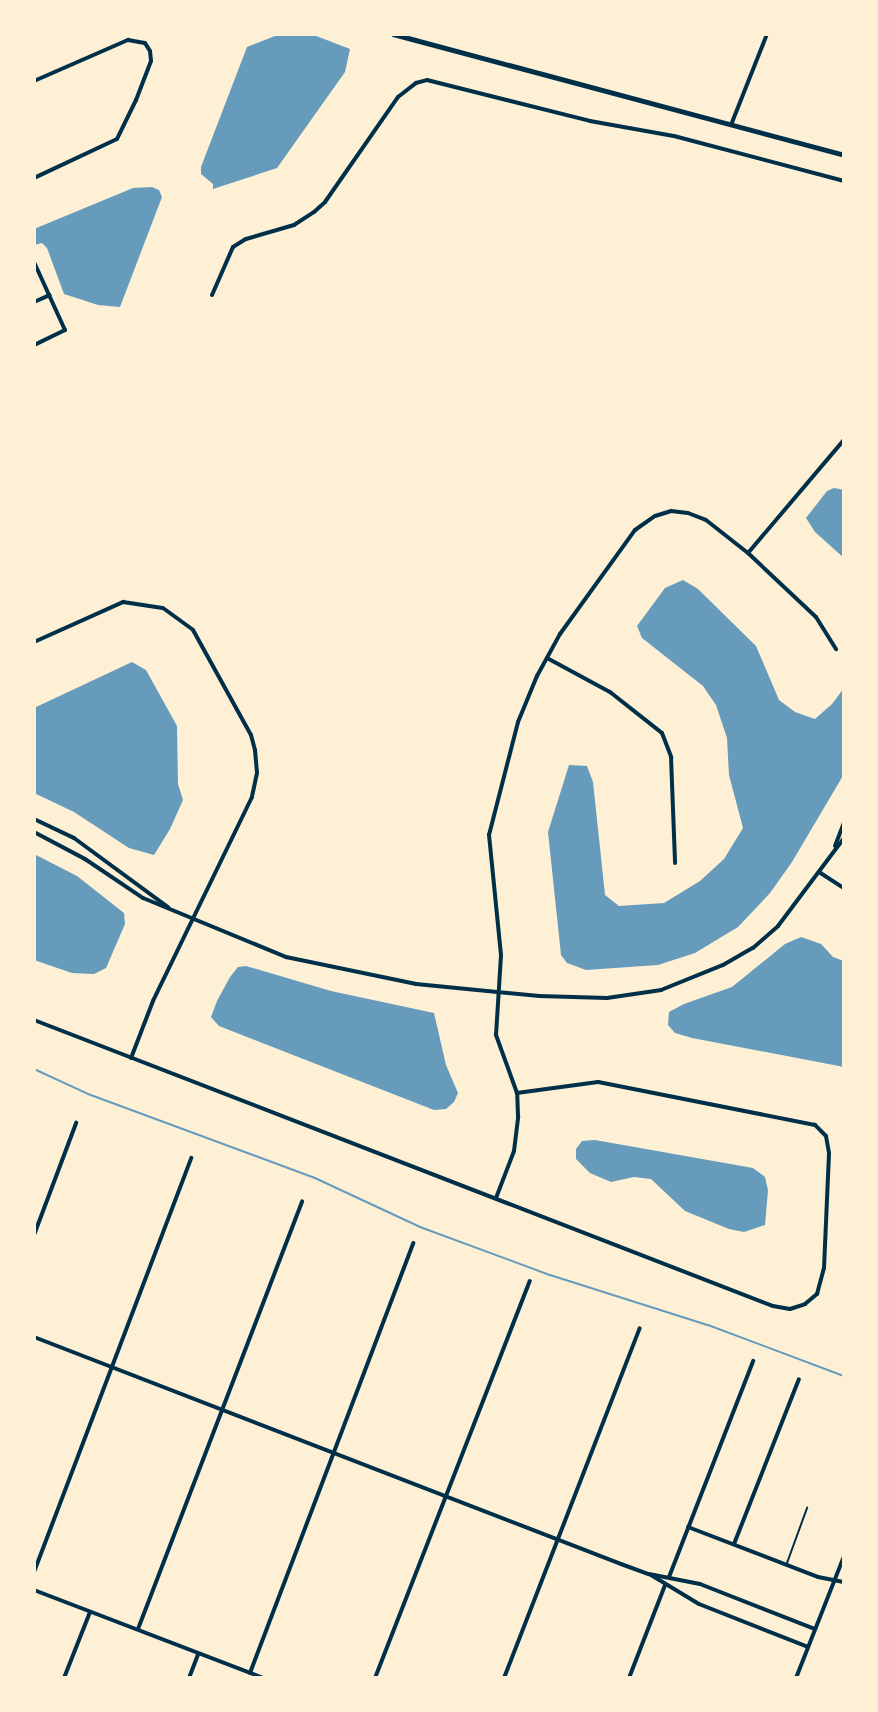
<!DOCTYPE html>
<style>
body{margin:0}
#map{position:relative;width:878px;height:1712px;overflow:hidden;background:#fdf0d5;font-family:"Fira Sans Condensed",sans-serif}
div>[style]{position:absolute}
.water>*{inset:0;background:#669bbc}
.stream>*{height:2px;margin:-1px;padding:0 1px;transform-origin:1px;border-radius:1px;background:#669bbc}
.service>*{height:2px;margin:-1px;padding:0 1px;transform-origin:1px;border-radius:1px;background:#003049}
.minor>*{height:4px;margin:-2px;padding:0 2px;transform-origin:2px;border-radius:2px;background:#003049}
.tertiary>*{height:5px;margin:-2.5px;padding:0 2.5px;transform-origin:2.5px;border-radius:2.5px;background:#003049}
span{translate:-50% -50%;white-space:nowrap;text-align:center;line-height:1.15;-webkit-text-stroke:8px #fdf0d5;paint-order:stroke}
.frame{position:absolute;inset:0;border:36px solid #fdf0d5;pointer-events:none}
</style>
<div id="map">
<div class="water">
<i style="clip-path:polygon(280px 34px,311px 34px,350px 49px,345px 72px,277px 168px,213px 189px,213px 184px,201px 174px,201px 167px,247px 47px)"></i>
<i style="clip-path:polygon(152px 187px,159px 190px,162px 197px,120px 307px,98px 305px,64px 294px,47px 248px,42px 243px,34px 245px,34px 229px,133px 188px)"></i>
<i style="clip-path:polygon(834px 488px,844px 490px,844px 558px,815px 532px,806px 518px,827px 491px)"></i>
<i style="clip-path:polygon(683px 580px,698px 589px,756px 646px,779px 700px,795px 712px,815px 719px,832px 704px,844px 688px,844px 774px,792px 862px,770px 893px,738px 927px,695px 953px,658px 965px,586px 970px,567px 963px,561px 955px,548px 832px,569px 765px,587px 766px,593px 782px,605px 895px,619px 906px,664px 903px,700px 881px,724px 859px,743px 828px,729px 775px,727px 738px,716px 705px,703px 686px,642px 638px,637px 626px,665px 588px)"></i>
<i style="clip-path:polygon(132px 662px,146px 670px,177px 726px,178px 784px,183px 800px,170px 829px,154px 855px,129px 848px,74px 812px,34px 793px,34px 708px)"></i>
<i style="clip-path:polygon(34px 854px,77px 876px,124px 913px,125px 924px,106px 968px,94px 974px,72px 973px,34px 960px)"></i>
<i style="clip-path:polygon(801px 937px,821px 944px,833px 957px,844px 961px,844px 1067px,692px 1038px,675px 1033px,668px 1025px,669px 1012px,684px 1004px,732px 987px,785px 944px)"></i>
<i style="clip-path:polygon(246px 966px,331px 991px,434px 1013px,446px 1065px,458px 1093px,454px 1102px,446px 1109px,434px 1110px,219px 1026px,211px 1017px,217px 1001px,230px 977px,238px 967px)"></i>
<i style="clip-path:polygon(595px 1140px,753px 1168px,765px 1177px,768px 1190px,765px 1225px,744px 1232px,729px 1229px,685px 1211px,651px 1179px,634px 1177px,611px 1182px,590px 1173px,576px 1159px,576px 1149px,582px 1141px)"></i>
</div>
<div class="stream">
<i style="left:34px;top:1069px;width:60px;rotate:24.8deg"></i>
<i style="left:88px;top:1094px;width:242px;rotate:20.3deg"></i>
<i style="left:315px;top:1178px;width:116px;rotate:25deg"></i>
<i style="left:420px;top:1227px;width:139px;rotate:20.3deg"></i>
<i style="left:550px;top:1275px;width:166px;rotate:17.6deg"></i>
<i style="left:708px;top:1325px;width:145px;rotate:20.6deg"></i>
</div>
<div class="service">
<i style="left:787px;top:1563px;width:59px;rotate:-70deg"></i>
</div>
<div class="minor">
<i style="left:34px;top:81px;width:103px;rotate:-23.6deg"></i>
<i style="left:128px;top:40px;width:17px;rotate:10deg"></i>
<i style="left:145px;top:43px;width:9px;rotate:58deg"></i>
<i style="left:150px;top:51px;width:10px;rotate:84deg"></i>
<i style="left:151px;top:61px;width:42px;rotate:111deg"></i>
<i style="left:136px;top:100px;width:43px;rotate:116deg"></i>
<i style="left:117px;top:139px;width:92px;rotate:154.8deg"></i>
<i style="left:731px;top:125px;width:98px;rotate:-68.4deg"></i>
<i style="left:34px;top:262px;width:75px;rotate:65.5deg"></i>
<i style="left:65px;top:330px;width:34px;rotate:154deg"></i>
<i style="left:212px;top:295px;width:52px;rotate:-66.4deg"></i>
<i style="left:233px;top:247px;width:15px;rotate:-32deg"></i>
<i style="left:246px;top:239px;width:50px;rotate:-16.3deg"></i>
<i style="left:294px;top:225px;width:24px;rotate:-33deg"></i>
<i style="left:314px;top:212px;width:15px;rotate:-42deg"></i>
<i style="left:325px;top:202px;width:128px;rotate:-55.2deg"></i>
<i style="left:398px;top:97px;width:23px;rotate:-38deg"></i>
<i style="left:416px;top:83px;width:11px;rotate:-15deg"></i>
<i style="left:427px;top:80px;width:168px;rotate:14.1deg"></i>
<i style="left:590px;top:121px;width:85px;rotate:10.1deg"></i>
<i style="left:674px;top:136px;width:176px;rotate:14.8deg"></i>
<i style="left:34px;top:302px;width:17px;rotate:-24deg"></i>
<i style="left:748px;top:553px;width:148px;rotate:-49.7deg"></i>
<i style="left:34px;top:642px;width:98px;rotate:-24.2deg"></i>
<i style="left:123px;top:602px;width:40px;rotate:8.5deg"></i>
<i style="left:163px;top:608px;width:37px;rotate:36deg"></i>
<i style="left:193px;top:630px;width:120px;rotate:61.1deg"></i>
<i style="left:251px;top:735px;width:16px;rotate:75deg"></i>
<i style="left:255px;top:750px;width:23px;rotate:85deg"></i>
<i style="left:257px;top:773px;width:25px;rotate:102deg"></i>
<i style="left:252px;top:797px;width:227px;rotate:115.9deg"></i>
<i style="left:153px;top:1001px;width:61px;rotate:111.1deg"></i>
<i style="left:547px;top:658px;width:72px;rotate:28.4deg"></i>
<i style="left:610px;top:692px;width:66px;rotate:38.3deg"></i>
<i style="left:662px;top:733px;width:26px;rotate:69deg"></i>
<i style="left:671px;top:757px;width:106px;rotate:87.8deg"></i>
<i style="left:34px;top:819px;width:44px;rotate:25.4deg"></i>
<i style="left:74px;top:838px;width:117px;rotate:36.3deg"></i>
<i style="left:34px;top:832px;width:58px;rotate:27.9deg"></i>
<i style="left:85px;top:859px;width:70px;rotate:33.9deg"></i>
<i style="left:143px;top:898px;width:155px;rotate:22.4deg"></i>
<i style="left:286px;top:957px;width:133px;rotate:11.7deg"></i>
<i style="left:416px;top:984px;width:124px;rotate:5.6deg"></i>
<i style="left:539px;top:996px;width:68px;rotate:1.7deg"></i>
<i style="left:607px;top:998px;width:55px;rotate:-8.4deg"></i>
<i style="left:661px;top:990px;width:67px;rotate:-22deg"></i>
<i style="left:723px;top:965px;width:34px;rotate:-30deg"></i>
<i style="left:753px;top:948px;width:33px;rotate:-41deg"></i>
<i style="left:778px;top:926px;width:110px;rotate:-53.1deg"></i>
<i style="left:835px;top:846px;width:26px;rotate:-69deg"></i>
<i style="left:819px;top:872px;width:30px;rotate:33deg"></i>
<i style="left:34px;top:1020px;width:792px;rotate:21.16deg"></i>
<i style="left:773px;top:1306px;width:17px;rotate:10deg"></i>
<i style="left:790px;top:1309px;width:16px;rotate:-18deg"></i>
<i style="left:805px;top:1304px;width:16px;rotate:-40deg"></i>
<i style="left:817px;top:1294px;width:27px;rotate:-75deg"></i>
<i style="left:824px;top:1268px;width:115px;rotate:-87.5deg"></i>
<i style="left:829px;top:1153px;width:17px;rotate:-100deg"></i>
<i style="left:826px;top:1136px;width:16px;rotate:-135deg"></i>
<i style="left:815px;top:1125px;width:221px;rotate:-168.8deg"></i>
<i style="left:598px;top:1082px;width:82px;rotate:172.3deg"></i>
<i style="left:496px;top:1198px;width:50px;rotate:-69deg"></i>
<i style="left:514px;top:1151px;width:35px;rotate:-83deg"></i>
<i style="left:518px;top:1116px;width:23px;rotate:-92deg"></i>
<i style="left:517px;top:1093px;width:62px;rotate:-109.9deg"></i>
<i style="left:496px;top:1035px;width:80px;rotate:-86.4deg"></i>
<i style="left:501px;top:955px;width:121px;rotate:-95.7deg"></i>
<i style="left:489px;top:835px;width:117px;rotate:-75.6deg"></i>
<i style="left:518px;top:722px;width:50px;rotate:-67.6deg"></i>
<i style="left:537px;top:676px;width:48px;rotate:-61.3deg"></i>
<i style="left:560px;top:634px;width:128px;rotate:-54.2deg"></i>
<i style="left:635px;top:530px;width:24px;rotate:-35deg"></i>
<i style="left:655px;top:516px;width:17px;rotate:-17deg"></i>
<i style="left:671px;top:511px;width:17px;rotate:7deg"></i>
<i style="left:688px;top:513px;width:19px;rotate:21deg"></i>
<i style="left:706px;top:520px;width:53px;rotate:38.2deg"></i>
<i style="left:748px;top:553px;width:93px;rotate:43.3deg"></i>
<i style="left:816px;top:617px;width:38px;rotate:58deg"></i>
<i style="left:34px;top:1235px;width:120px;rotate:-69.4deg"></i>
<i style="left:34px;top:1337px;width:629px;rotate:21.14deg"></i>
<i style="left:621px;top:1564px;width:30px;rotate:20deg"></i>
<i style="left:649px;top:1574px;width:52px;rotate:11.1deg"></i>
<i style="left:700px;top:1584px;width:123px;rotate:21.4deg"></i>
<i style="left:688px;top:1527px;width:139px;rotate:21deg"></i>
<i style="left:818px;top:1577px;width:26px;rotate:11deg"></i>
<i style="left:734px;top:1544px;width:177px;rotate:-68.5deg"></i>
<i style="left:34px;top:1572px;width:443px;rotate:-69.2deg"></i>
<i style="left:651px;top:1575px;width:56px;rotate:31.1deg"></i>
<i style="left:699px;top:1604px;width:117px;rotate:21.5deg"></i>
<i style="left:669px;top:1577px;width:232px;rotate:-68.7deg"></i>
<i style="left:34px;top:1590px;width:245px;rotate:21deg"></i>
<i style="left:138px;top:1629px;width:458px;rotate:-69deg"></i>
<i style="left:250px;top:1673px;width:460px;rotate:-69.2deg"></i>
<i style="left:64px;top:1678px;width:71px;rotate:-68.5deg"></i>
<i style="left:189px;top:1678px;width:26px;rotate:-69deg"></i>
<i style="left:375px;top:1678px;width:426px;rotate:-68.7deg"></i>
<i style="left:504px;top:1678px;width:375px;rotate:-68.8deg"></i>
<i style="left:629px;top:1678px;width:100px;rotate:-68.8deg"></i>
<i style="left:796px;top:1678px;width:131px;rotate:-68.5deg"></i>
</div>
<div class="tertiary">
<i style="left:393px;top:34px;width:467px;rotate:15deg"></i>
</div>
<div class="frame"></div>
</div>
